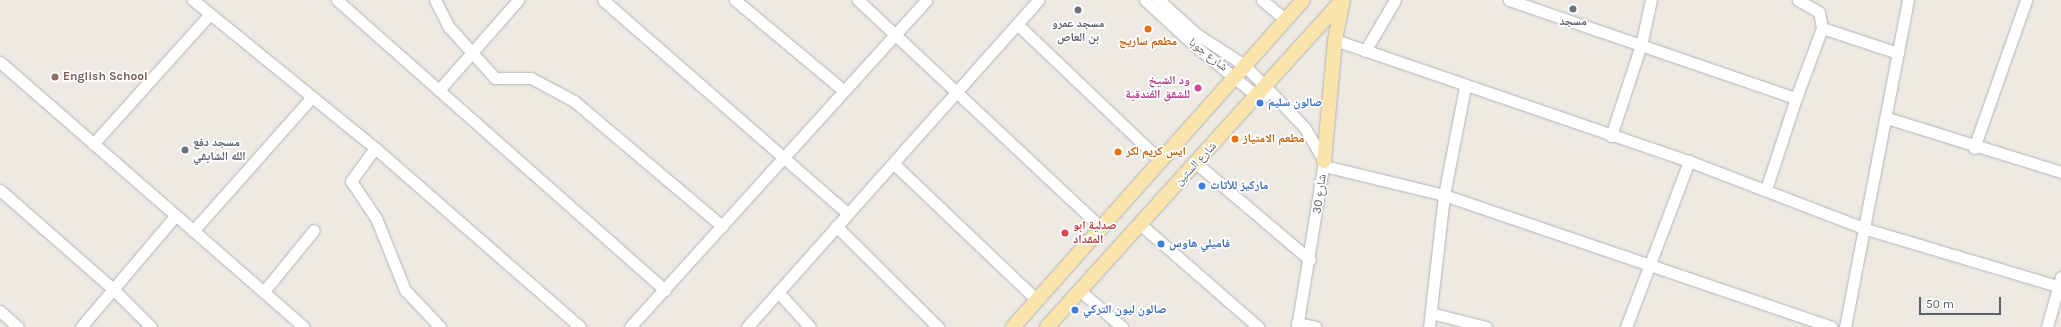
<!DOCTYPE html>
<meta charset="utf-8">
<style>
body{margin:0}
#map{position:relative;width:2061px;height:327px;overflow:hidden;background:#edeae3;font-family:Karla,"Noto Naskh Arabic",sans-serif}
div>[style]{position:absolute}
.roads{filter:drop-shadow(0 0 1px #b1b4b8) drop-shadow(0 0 1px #b1b4b8)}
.minor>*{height:11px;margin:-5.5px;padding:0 5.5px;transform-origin:5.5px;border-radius:5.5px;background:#fff}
.major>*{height:14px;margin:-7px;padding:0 7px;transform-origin:7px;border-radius:7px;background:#fae4ab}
.dots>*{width:11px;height:11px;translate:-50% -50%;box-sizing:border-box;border:2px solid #fff;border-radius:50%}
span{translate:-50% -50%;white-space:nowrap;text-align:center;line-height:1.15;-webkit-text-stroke:3.5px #fff;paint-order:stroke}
.worship-label{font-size:12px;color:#5b616d;font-weight:700}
.left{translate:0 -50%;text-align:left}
.food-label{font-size:12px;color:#c56008;font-weight:700}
.street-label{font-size:12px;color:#5b6063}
.education-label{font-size:12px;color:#785e54;font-weight:700}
.hotel-label{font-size:12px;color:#b23c85;font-weight:700}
.right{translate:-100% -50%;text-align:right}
.shop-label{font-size:12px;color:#366cbe;font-weight:700}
.health-label{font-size:12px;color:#be3a42;font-weight:700}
.scale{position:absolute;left:1919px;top:297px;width:82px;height:18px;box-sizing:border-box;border:2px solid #5b6063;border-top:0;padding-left:5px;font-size:12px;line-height:14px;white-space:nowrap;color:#5b6063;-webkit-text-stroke:3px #fff;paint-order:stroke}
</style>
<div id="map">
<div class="roads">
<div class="minor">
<i style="left:193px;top:0;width:235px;rotate:39.1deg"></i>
<i style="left:375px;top:148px;width:272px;rotate:41.1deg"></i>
<i style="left:337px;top:0;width:438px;rotate:41.5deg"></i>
<i style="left:435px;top:0;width:30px;rotate:63deg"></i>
<i style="left:449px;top:27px;width:69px;rotate:48deg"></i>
<i style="left:495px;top:78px;width:36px"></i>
<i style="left:531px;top:78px;width:49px;rotate:28.1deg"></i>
<i style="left:574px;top:101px;width:194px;rotate:40.2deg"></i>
<i style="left:603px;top:0;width:324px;rotate:41.1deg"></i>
<i style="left:735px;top:0;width:141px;rotate:39.8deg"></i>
<i style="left:858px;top:0;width:334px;rotate:43.1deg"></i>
<i style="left:1145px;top:0;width:67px;rotate:42.6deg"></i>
<i style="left:1194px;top:45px;width:81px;rotate:39deg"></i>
<i style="left:1257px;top:96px;width:7px"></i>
<i style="left:1159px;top:0;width:49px;rotate:42.5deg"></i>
<i style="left:1195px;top:33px;width:59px;rotate:33.1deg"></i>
<i style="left:1244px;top:65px;width:28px;rotate:45deg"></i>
<i style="left:1264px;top:85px;width:59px;rotate:46.4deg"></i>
<i style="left:1305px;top:128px;width:38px;rotate:60deg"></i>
<i style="left:1324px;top:161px;width:168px;rotate:99.2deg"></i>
<i style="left:1262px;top:0;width:31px;rotate:40deg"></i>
<i style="left:1509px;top:0;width:303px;rotate:18.9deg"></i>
<i style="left:1796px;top:98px;width:96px;rotate:108.2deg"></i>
<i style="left:1798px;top:0;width:24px;rotate:30deg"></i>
<i style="left:1819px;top:12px;width:16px;rotate:79deg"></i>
<i style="left:1017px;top:24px;width:199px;rotate:43.6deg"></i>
<i style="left:1335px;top:40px;width:374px;rotate:18.9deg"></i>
<i style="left:1689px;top:161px;width:190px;rotate:21deg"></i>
<i style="left:1866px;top:229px;width:203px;rotate:16.6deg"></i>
<i style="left:1365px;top:51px;width:59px;rotate:-59.5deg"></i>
<i style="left:0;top:62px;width:403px;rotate:41.1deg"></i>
<i style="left:439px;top:90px;width:120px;rotate:-48.7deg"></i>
<i style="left:1796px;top:98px;width:75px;rotate:-69.6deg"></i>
<i style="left:1822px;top:28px;width:80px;rotate:18.2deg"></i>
<i style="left:1887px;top:118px;width:182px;rotate:17.2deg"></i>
<i style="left:1611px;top:136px;width:96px;rotate:-71.8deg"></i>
<i style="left:1641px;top:45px;width:46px;rotate:-77.5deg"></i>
<i style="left:93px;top:144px;width:173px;rotate:-48deg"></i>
<i style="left:375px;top:148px;width:41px;rotate:126deg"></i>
<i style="left:351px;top:181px;width:45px;rotate:56deg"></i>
<i style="left:376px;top:218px;width:78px;rotate:68.1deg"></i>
<i style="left:405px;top:290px;width:51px;rotate:46.6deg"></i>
<i style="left:1974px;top:148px;width:157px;rotate:-70.6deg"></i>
<i style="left:893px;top:163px;width:199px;rotate:43.6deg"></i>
<i style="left:1197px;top:164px;width:148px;rotate:40.3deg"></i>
<i style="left:1324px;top:166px;width:123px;rotate:13.6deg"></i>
<i style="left:1444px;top:195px;width:409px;rotate:18.8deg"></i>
<i style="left:0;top:190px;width:150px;rotate:41.2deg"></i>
<i style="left:113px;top:289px;width:54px;rotate:45deg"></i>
<i style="left:1140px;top:224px;width:157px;rotate:41.1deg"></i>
<i style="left:836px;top:226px;width:144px;rotate:44.7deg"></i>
<i style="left:193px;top:231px;width:178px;rotate:-48.4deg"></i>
<i style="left:265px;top:290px;width:77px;rotate:-50.8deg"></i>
<i style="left:1079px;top:290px;width:57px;rotate:40.7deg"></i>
<i style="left:778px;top:292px;width:47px;rotate:47.6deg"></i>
<i style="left:0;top:311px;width:24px;rotate:42deg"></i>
<i style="left:1431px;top:313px;width:57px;rotate:14.3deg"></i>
<i style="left:1297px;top:323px;width:19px;rotate:12deg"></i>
<i style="left:81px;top:327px;width:145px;rotate:-49.7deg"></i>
<i style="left:630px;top:327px;width:441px;rotate:-47.8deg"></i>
<i style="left:747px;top:327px;width:438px;rotate:-48.3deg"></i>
<i style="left:1429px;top:327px;width:133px;rotate:-83.5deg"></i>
<i style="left:1444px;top:195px;width:110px;rotate:-79deg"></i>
<i style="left:1626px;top:327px;width:178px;rotate:-69.2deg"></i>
<i style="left:1845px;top:327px;width:333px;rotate:-79.1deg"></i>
<i style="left:2047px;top:327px;width:52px;rotate:-74.4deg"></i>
</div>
<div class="major">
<i style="left:1324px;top:161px;width:121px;rotate:-84.8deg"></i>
<i style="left:1335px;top:40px;width:41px;rotate:-78.7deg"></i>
<i style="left:1013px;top:327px;width:437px;rotate:-48.4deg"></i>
<i style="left:1047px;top:327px;width:440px;rotate:-47.9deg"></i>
</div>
</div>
<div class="dots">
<i style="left:1573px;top:9px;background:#6b7280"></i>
<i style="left:1078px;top:10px;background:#6b7280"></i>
<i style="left:1148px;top:29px;background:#e8710a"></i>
<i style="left:55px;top:77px;background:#8d6e63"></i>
<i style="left:1198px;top:88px;background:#d1479c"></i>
<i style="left:1260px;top:103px;background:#3f7fe0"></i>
<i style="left:1235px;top:139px;background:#e8710a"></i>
<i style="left:185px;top:150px;background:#6b7280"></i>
<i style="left:1118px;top:152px;background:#e8710a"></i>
<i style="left:1202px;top:186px;background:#3f7fe0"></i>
<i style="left:1065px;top:233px;background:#e0444e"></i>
<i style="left:1161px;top:244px;background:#3f7fe0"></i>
<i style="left:1075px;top:310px;background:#3f7fe0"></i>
</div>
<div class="worship-label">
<span style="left:1573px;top:22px">مسجد</span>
<span style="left:1078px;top:31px">مسجد عمرو<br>بن العاص</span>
<span class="left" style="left:193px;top:150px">مسجد دفع<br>الله الشايقي</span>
</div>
<div class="food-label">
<span style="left:1148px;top:42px">مطعم ساريج</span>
<span class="left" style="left:1243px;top:139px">مطعم الامتياز</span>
<span class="left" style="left:1126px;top:152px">ايس كريم لكر</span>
</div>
<div class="street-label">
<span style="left:1208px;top:55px;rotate:38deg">شارع جوبا</span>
<span style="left:1196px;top:164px;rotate:-47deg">شارع الستين</span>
<span style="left:1320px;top:194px;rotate:-82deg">شارع 30</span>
</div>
<div class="education-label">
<span class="left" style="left:63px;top:77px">English School</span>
</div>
<div class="hotel-label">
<span class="right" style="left:1190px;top:88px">ود الشيخ<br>للشقق الفندقية</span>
</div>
<div class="shop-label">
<span class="left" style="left:1268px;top:103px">صالون سليم</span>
<span class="left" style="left:1210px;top:186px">ماركيز للأثاث</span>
<span class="left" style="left:1169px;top:244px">فاميلي هاوس</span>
<span class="left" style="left:1083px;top:310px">صالون ليون التركي</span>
</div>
<div class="health-label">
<span class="left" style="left:1073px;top:233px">صدلية ابو<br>المقداد</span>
</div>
<div class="scale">50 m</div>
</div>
